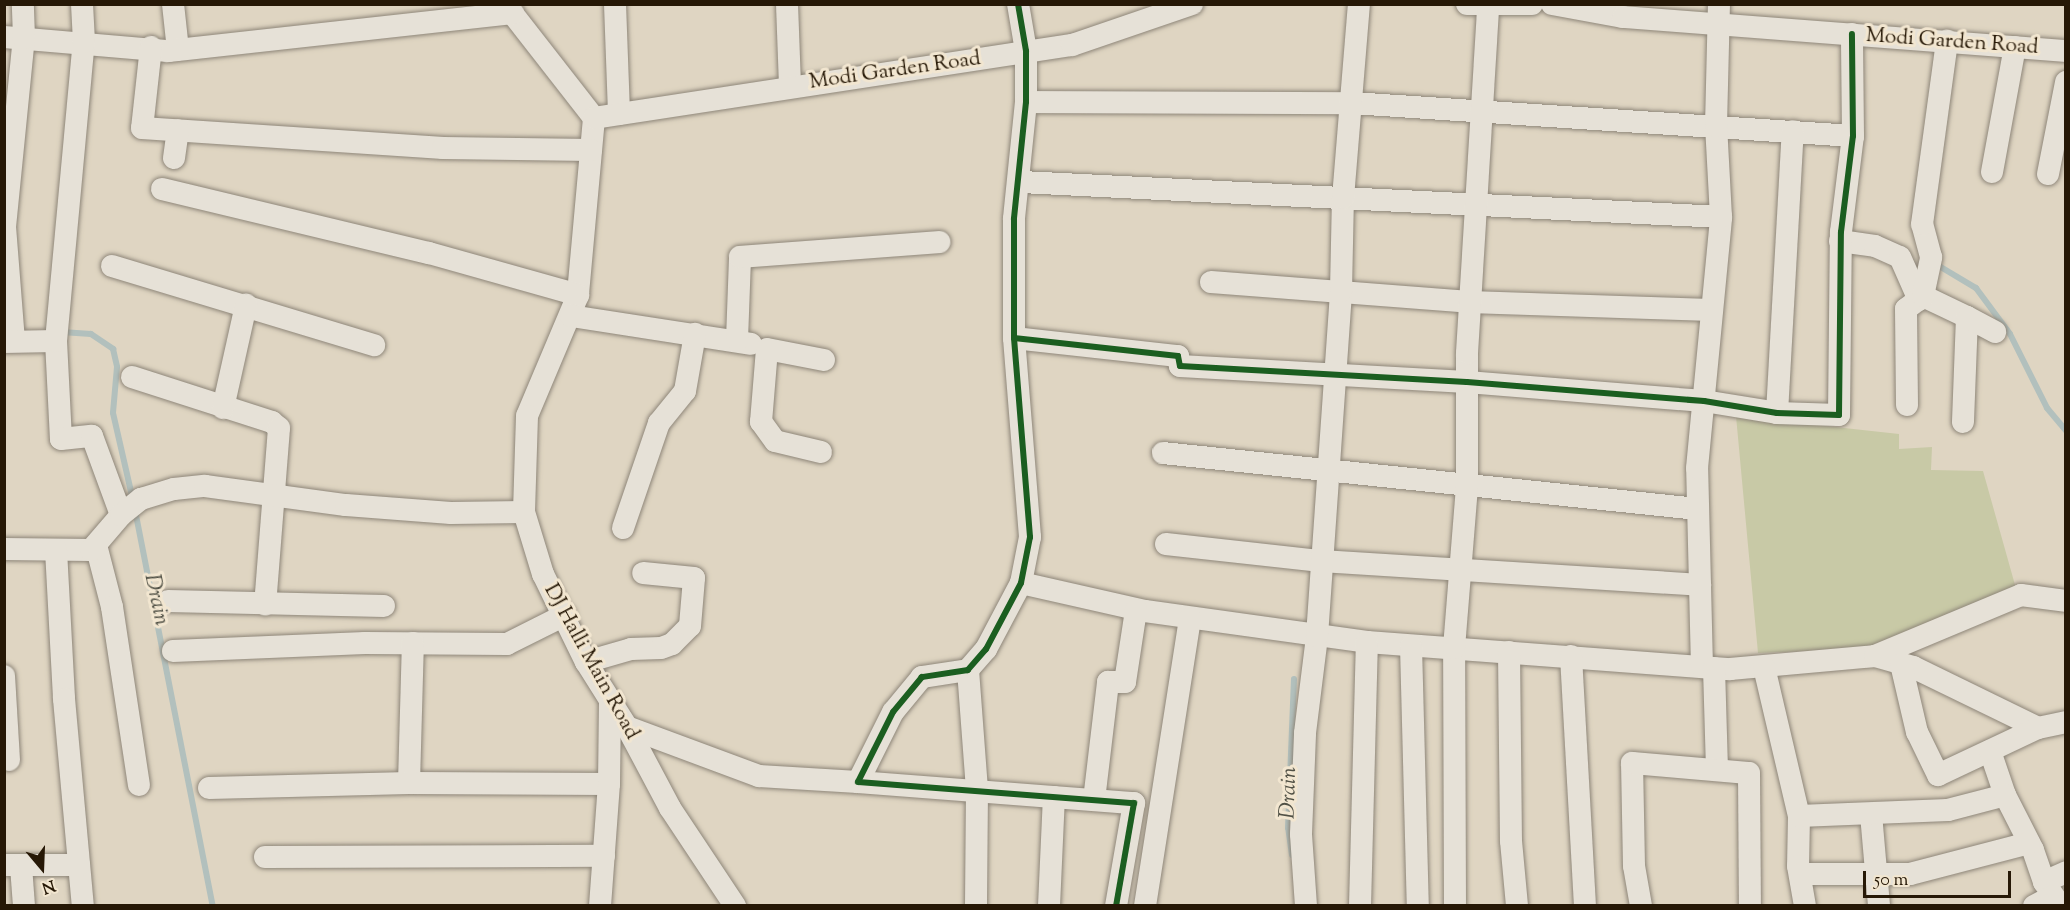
<!DOCTYPE html>
<style>
body{margin:0}
#map{position:relative;width:2070px;height:910px;overflow:hidden;background:#dfd5c2;font-family:"Sorts Mill Goudy",serif}
div>[style]{position:absolute}
.green>*{inset:0;background:#c8c9a6}
.stream>*{height:6px;margin:-3px;padding:0 3px;transform-origin:3px;border-radius:3px;background:#b2c0bd}
.roads{filter:drop-shadow(0 0 2px #8e8679) drop-shadow(0 0 2px #8e8679)}
.minor>*{height:22px;margin:-11px;padding:0 11px;transform-origin:11px;border-radius:11px;background:#e6e1d7}
.cycleway>*{height:6px;margin:-3px;padding:0 3px;transform-origin:3px;border-radius:3px;background:#1b5e20}
span{translate:-50% -50%;white-space:nowrap;text-align:center;line-height:1.15;-webkit-text-stroke:6px #f2e6d0;paint-order:stroke}
.street-label{font-size:21px;color:#261806}
.water-label{font-size:22px;color:#505045;font-style:italic}
.frame{position:absolute;inset:0;border:6px solid #261806;pointer-events:none}
.north{position:absolute;left:12px;top:838px;width:60px;height:60px;-webkit-text-stroke:4px #f2e6d0;paint-order:stroke;rotate:161deg;font-size:16px;font-weight:700;line-height:24px;text-align:center;color:#261806}
.north::after{content:'';display:block;margin:auto;width:21px;height:27px;background:#261806;clip-path:polygon(50% 0,100% 100%,50% 72%,0 100%)}
.scale{position:absolute;left:1863px;top:871px;width:148px;height:27px;box-sizing:border-box;border:3px solid #261806;border-top:0;padding-left:8px;font-size:18px;line-height:21px;white-space:nowrap;color:#261806;-webkit-text-stroke:4px #f2e6d0;paint-order:stroke}
</style>
<div id="map">
<div class="green">
<i style="clip-path:polygon(1736px 416px,1899px 434px,1899px 449px,1932px 447px,1931px 470px,1983px 471px,2017px 592px,1883px 648px,1758px 653px)"></i>
</div>
<div class="stream">
<i style="left:1934px;top:263px;width:49px;rotate:30.8deg"></i>
<i style="left:1976px;top:288px;width:57px;rotate:53.5deg"></i>
<i style="left:2010px;top:334px;width:83px;rotate:63.4deg"></i>
<i style="left:2047px;top:408px;width:30px;rotate:50deg"></i>
<i style="left:62px;top:332px;width:29px;rotate:4deg"></i>
<i style="left:91px;top:334px;width:27px;rotate:34deg"></i>
<i style="left:113px;top:349px;width:18px;rotate:77deg"></i>
<i style="left:117px;top:367px;width:46px;rotate:95deg"></i>
<i style="left:113px;top:413px;width:89px;rotate:77.1deg"></i>
<i style="left:135px;top:510px;width:404px;rotate:78.9deg"></i>
<i style="left:1292px;top:855px;width:27px;rotate:-98deg"></i>
<i style="left:1288px;top:828px;width:149px;rotate:-87.7deg"></i>
</div>
<div class="roads">
<div class="minor">
<i style="left:173px;top:4px;width:46px;rotate:83.8deg"></i>
<i style="left:505px;top:4px;width:145px;rotate:52deg"></i>
<i style="left:594px;top:118px;width:178px;rotate:95.2deg"></i>
<i style="left:578px;top:295px;width:131px;rotate:112.9deg"></i>
<i style="left:527px;top:416px;width:96px;rotate:91.8deg"></i>
<i style="left:524px;top:512px;width:65px;rotate:73deg"></i>
<i style="left:543px;top:574px;width:98px;rotate:64deg"></i>
<i style="left:586px;top:662px;width:77px;rotate:57.8deg"></i>
<i style="left:627px;top:727px;width:92px;rotate:62deg"></i>
<i style="left:670px;top:808px;width:118px;rotate:56.4deg"></i>
<i style="left:615px;top:4px;width:110px;rotate:87.9deg"></i>
<i style="left:787px;top:4px;width:83px;rotate:87.9deg"></i>
<i style="left:1018px;top:4px;width:48px;rotate:80.3deg"></i>
<i style="left:1026px;top:51px;width:51px;rotate:90deg"></i>
<i style="left:1026px;top:102px;width:118px;rotate:95.9deg"></i>
<i style="left:1014px;top:219px;width:119px;rotate:90deg"></i>
<i style="left:1014px;top:338px;width:200px;rotate:85.4deg"></i>
<i style="left:1030px;top:537px;width:47px;rotate:101.1deg"></i>
<i style="left:1021px;top:583px;width:75px;rotate:117.9deg"></i>
<i style="left:986px;top:649px;width:28px;rotate:131deg"></i>
<i style="left:968px;top:670px;width:47px;rotate:171.3deg"></i>
<i style="left:922px;top:677px;width:45px;rotate:129.6deg"></i>
<i style="left:893px;top:712px;width:78px;rotate:116.6deg"></i>
<i style="left:858px;top:782px;width:277px;rotate:4.4deg"></i>
<i style="left:1134px;top:803px;width:105px;rotate:99.9deg"></i>
<i style="left:1467px;top:4px;width:65px"></i>
<i style="left:1552px;top:4px;width:72px;rotate:10.4deg"></i>
<i style="left:1623px;top:17px;width:444px;rotate:4.4deg"></i>
<i style="left:4px;top:37px;width:165px;rotate:4.9deg"></i>
<i style="left:168px;top:51px;width:347px;rotate:-6.3deg"></i>
<i style="left:151px;top:47px;width:81px;rotate:96.3deg"></i>
<i style="left:142px;top:128px;width:302px;rotate:3.8deg"></i>
<i style="left:443px;top:148px;width:148px;rotate:0.8deg"></i>
<i style="left:1026px;top:102px;width:326px;rotate:0.2deg"></i>
<i style="left:1352px;top:103px;width:502px;rotate:3.77deg"></i>
<i style="left:594px;top:118px;width:484px;rotate:-8.7deg"></i>
<i style="left:1072px;top:45px;width:127px;rotate:-18.9deg"></i>
<i style="left:174px;top:158px;width:28px;rotate:-82deg"></i>
<i style="left:1992px;top:172px;width:127px;rotate:-79.6deg"></i>
<i style="left:2048px;top:174px;width:94px;rotate:-78.9deg"></i>
<i style="left:1021px;top:182px;width:701px;rotate:2.86deg"></i>
<i style="left:162px;top:189px;width:275px;rotate:13.5deg"></i>
<i style="left:429px;top:253px;width:155px;rotate:15.7deg"></i>
<i style="left:1840px;top:241px;width:35px;rotate:8deg"></i>
<i style="left:1875px;top:246px;width:27px;rotate:24deg"></i>
<i style="left:1900px;top:257px;width:47px;rotate:66.2deg"></i>
<i style="left:112px;top:266px;width:274px;rotate:16.8deg"></i>
<i style="left:1211px;top:282px;width:259px;rotate:4.4deg"></i>
<i style="left:1469px;top:302px;width:243px;rotate:1.9deg"></i>
<i style="left:1923px;top:296px;width:49px;rotate:25.5deg"></i>
<i style="left:1967px;top:317px;width:105px;rotate:92.2deg"></i>
<i style="left:571px;top:316px;width:182px;rotate:8.8deg"></i>
<i style="left:1967px;top:317px;width:32px;rotate:28deg"></i>
<i style="left:1014px;top:338px;width:165px;rotate:6.3deg"></i>
<i style="left:1178px;top:356px;width:10px;rotate:79deg"></i>
<i style="left:1180px;top:366px;width:287px;rotate:3.2deg"></i>
<i style="left:1467px;top:382px;width:238px;rotate:4.6deg"></i>
<i style="left:1704px;top:401px;width:74px;rotate:9.3deg"></i>
<i style="left:1777px;top:413px;width:62px;rotate:1.8deg"></i>
<i style="left:1839px;top:415px;width:183px;rotate:-89.4deg"></i>
<i style="left:1841px;top:232px;width:97px;rotate:-82.9deg"></i>
<i style="left:1853px;top:136px;width:102px;rotate:-90.6deg"></i>
<i style="left:737px;top:340px;width:83px;rotate:-87.9deg"></i>
<i style="left:740px;top:257px;width:200px;rotate:-4.3deg"></i>
<i style="left:14px;top:341px;width:114px;rotate:-94.5deg"></i>
<i style="left:5px;top:227px;width:190px;rotate:-84.3deg"></i>
<i style="left:24px;top:38px;width:34px;rotate:-92deg"></i>
<i style="left:56px;top:341px;width:98px;rotate:87.1deg"></i>
<i style="left:61px;top:439px;width:31px;rotate:-6deg"></i>
<i style="left:92px;top:436px;width:84px;rotate:69.8deg"></i>
<i style="left:4px;top:342px;width:52px;rotate:-1.1deg"></i>
<i style="left:56px;top:341px;width:300px;rotate:-84.7deg"></i>
<i style="left:84px;top:42px;width:38px;rotate:-93deg"></i>
<i style="left:132px;top:377px;width:147px;rotate:17.8deg"></i>
<i style="left:272px;top:422px;width:9px;rotate:41deg"></i>
<i style="left:279px;top:428px;width:177px;rotate:94.5deg"></i>
<i style="left:1907px;top:405px;width:96px;rotate:-90.6deg"></i>
<i style="left:1906px;top:309px;width:21px;rotate:-37deg"></i>
<i style="left:1923px;top:296px;width:40px;rotate:-78deg"></i>
<i style="left:1931px;top:257px;width:34px;rotate:-105deg"></i>
<i style="left:1922px;top:224px;width:185px;rotate:-82.2deg"></i>
<i style="left:223px;top:408px;width:106px;rotate:-77.4deg"></i>
<i style="left:1777px;top:413px;width:282px;rotate:-86.8deg"></i>
<i style="left:821px;top:452px;width:47px;rotate:-166.6deg"></i>
<i style="left:775px;top:441px;width:24px;rotate:-126deg"></i>
<i style="left:761px;top:422px;width:73px;rotate:-85.3deg"></i>
<i style="left:767px;top:349px;width:58px;rotate:10.9deg"></i>
<i style="left:1163px;top:453px;width:538px;rotate:5.98deg"></i>
<i style="left:623px;top:528px;width:111px;rotate:-71.1deg"></i>
<i style="left:659px;top:423px;width:41px;rotate:-50.9deg"></i>
<i style="left:685px;top:391px;width:58px;rotate:-80deg"></i>
<i style="left:1166px;top:544px;width:156px;rotate:6.3deg"></i>
<i style="left:1321px;top:561px;width:380px;rotate:3.6deg"></i>
<i style="left:96px;top:545px;width:64px;rotate:75.5deg"></i>
<i style="left:112px;top:607px;width:180px;rotate:81.4deg"></i>
<i style="left:4px;top:549px;width:87px;rotate:0.7deg"></i>
<i style="left:91px;top:550px;width:46px;rotate:-49.4deg"></i>
<i style="left:121px;top:515px;width:26px;rotate:-39deg"></i>
<i style="left:141px;top:499px;width:34px;rotate:-17deg"></i>
<i style="left:174px;top:489px;width:31px;rotate:-6deg"></i>
<i style="left:205px;top:486px;width:142px;rotate:7.7deg"></i>
<i style="left:346px;top:505px;width:105px;rotate:4.4deg"></i>
<i style="left:451px;top:513px;width:73px;rotate:-0.8deg"></i>
<i style="left:56px;top:550px;width:149px;rotate:86.9deg"></i>
<i style="left:64px;top:699px;width:208px;rotate:84.8deg"></i>
<i style="left:1021px;top:583px;width:127px;rotate:12.7deg"></i>
<i style="left:1145px;top:611px;width:224px;rotate:7.9deg"></i>
<i style="left:1367px;top:642px;width:364px;rotate:4.3deg"></i>
<i style="left:1730px;top:669px;width:146px;rotate:-5.1deg"></i>
<i style="left:1875px;top:656px;width:40px;rotate:16deg"></i>
<i style="left:1913px;top:667px;width:139px;rotate:26deg"></i>
<i style="left:2038px;top:728px;width:29px;rotate:-12deg"></i>
<i style="left:168px;top:601px;width:216px;rotate:1.3deg"></i>
<i style="left:1411px;top:646px;width:260px;rotate:88.5deg"></i>
<i style="left:173px;top:651px;width:192px;rotate:-2.4deg"></i>
<i style="left:365px;top:643px;width:142px;rotate:0.4deg"></i>
<i style="left:507px;top:644px;width:65px;rotate:-26.6deg"></i>
<i style="left:1509px;top:652px;width:189px;rotate:89.4deg"></i>
<i style="left:1511px;top:841px;width:65px;rotate:84.7deg"></i>
<i style="left:1571px;top:656px;width:250px;rotate:86.8deg"></i>
<i style="left:1875px;top:656px;width:158px;rotate:-22.7deg"></i>
<i style="left:2021px;top:595px;width:45px;rotate:7.6deg"></i>
<i style="left:586px;top:662px;width:47px;rotate:-16.1deg"></i>
<i style="left:631px;top:649px;width:30px;rotate:-2deg"></i>
<i style="left:661px;top:648px;width:12px;rotate:-20deg"></i>
<i style="left:672px;top:644px;width:25px;rotate:-45deg"></i>
<i style="left:690px;top:626px;width:48px;rotate:-85.2deg"></i>
<i style="left:694px;top:578px;width:51px;rotate:-174.4deg"></i>
<i style="left:1901px;top:664px;width:70px;rotate:76.8deg"></i>
<i style="left:1917px;top:732px;width:48px;rotate:64deg"></i>
<i style="left:1938px;top:775px;width:110px;rotate:-25.2deg"></i>
<i style="left:1702px;top:667px;width:199px;rotate:-91.4deg"></i>
<i style="left:1697px;top:468px;width:252px;rotate:-84.5deg"></i>
<i style="left:1721px;top:217px;width:91px;rotate:-93.1deg"></i>
<i style="left:1716px;top:126px;width:122px;rotate:-88.6deg"></i>
<i style="left:1764px;top:667px;width:153px;rotate:76.8deg"></i>
<i style="left:1799px;top:816px;width:50px;rotate:91.1deg"></i>
<i style="left:1798px;top:866px;width:41px;rotate:80.1deg"></i>
<i style="left:1714px;top:668px;width:101px;rotate:88.3deg"></i>
<i style="left:968px;top:670px;width:120px;rotate:85.7deg"></i>
<i style="left:977px;top:790px;width:116px;rotate:90.5deg"></i>
<i style="left:4px;top:676px;width:84px;rotate:86.6deg"></i>
<i style="left:627px;top:727px;width:141px;rotate:20.4deg"></i>
<i style="left:759px;top:776px;width:99px;rotate:3.5deg"></i>
<i style="left:1990px;top:751px;width:46px;rotate:71.2deg"></i>
<i style="left:409px;top:783px;width:140px;rotate:-88.4deg"></i>
<i style="left:209px;top:788px;width:200px;rotate:-1.4deg"></i>
<i style="left:409px;top:783px;width:200px;rotate:0.3deg"></i>
<i style="left:1094px;top:800px;width:119px;rotate:-83.2deg"></i>
<i style="left:1108px;top:682px;width:17px"></i>
<i style="left:1125px;top:682px;width:73px;rotate:-81.3deg"></i>
<i style="left:1871px;top:814px;width:92px;rotate:85deg"></i>
<i style="left:1799px;top:816px;width:149px;rotate:-2.3deg"></i>
<i style="left:1948px;top:810px;width:59px;rotate:-14.7deg"></i>
<i style="left:2005px;top:795px;width:62px;rotate:63deg"></i>
<i style="left:2033px;top:850px;width:34px;rotate:71deg"></i>
<i style="left:2044px;top:882px;width:29px;rotate:55deg"></i>
<i style="left:265px;top:857px;width:339px;rotate:-0.2deg"></i>
<i style="left:4px;top:865px;width:75px"></i>
<i style="left:21px;top:866px;width:40px;rotate:85.7deg"></i>
<i style="left:1801px;top:874px;width:109px"></i>
<i style="left:1910px;top:874px;width:123px;rotate:-14.6deg"></i>
<i style="left:2044px;top:882px;width:24px;rotate:-24deg"></i>
<i style="left:600px;top:906px;width:122px;rotate:-85.8deg"></i>
<i style="left:609px;top:784px;width:85px;rotate:-89.3deg"></i>
<i style="left:1049px;top:906px;width:109px;rotate:-87.4deg"></i>
<i style="left:1145px;top:906px;width:291px;rotate:-81.1deg"></i>
<i style="left:1306px;top:906px;width:72px;rotate:-94deg"></i>
<i style="left:1301px;top:834px;width:101px;rotate:-87.7deg"></i>
<i style="left:1305px;top:733px;width:98px;rotate:-82.9deg"></i>
<i style="left:1317px;top:636px;width:346px;rotate:-86deg"></i>
<i style="left:1341px;top:291px;width:93px;rotate:-88.8deg"></i>
<i style="left:1343px;top:198px;width:195px;rotate:-85.3deg"></i>
<i style="left:1360px;top:906px;width:264px;rotate:-88.5deg"></i>
<i style="left:1455px;top:906px;width:258px;rotate:-90.2deg"></i>
<i style="left:1454px;top:648px;width:161px;rotate:-85.4deg"></i>
<i style="left:1467px;top:488px;width:135px;rotate:-90deg"></i>
<i style="left:1467px;top:353px;width:347px;rotate:-86.5deg"></i>
<i style="left:1641px;top:906px;width:41px;rotate:-99.9deg"></i>
<i style="left:1634px;top:866px;width:103px;rotate:-91.1deg"></i>
<i style="left:1632px;top:763px;width:117px;rotate:4.9deg"></i>
<i style="left:1749px;top:773px;width:133px;rotate:89.6deg"></i>
<i style="left:2034px;top:906px;width:21px;rotate:-28deg"></i>
</div>
</div>
<div class="cycleway">
<i style="left:1018px;top:4px;width:48px;rotate:80.3deg"></i>
<i style="left:1026px;top:51px;width:51px;rotate:90deg"></i>
<i style="left:1026px;top:102px;width:118px;rotate:95.9deg"></i>
<i style="left:1014px;top:219px;width:119px;rotate:90deg"></i>
<i style="left:1014px;top:338px;width:200px;rotate:85.4deg"></i>
<i style="left:1030px;top:537px;width:47px;rotate:101.1deg"></i>
<i style="left:1021px;top:583px;width:75px;rotate:117.9deg"></i>
<i style="left:986px;top:649px;width:28px;rotate:131deg"></i>
<i style="left:968px;top:670px;width:47px;rotate:171.3deg"></i>
<i style="left:922px;top:677px;width:45px;rotate:129.6deg"></i>
<i style="left:893px;top:712px;width:78px;rotate:116.6deg"></i>
<i style="left:858px;top:782px;width:277px;rotate:4.4deg"></i>
<i style="left:1134px;top:803px;width:105px;rotate:99.9deg"></i>
<i style="left:1014px;top:338px;width:165px;rotate:6.3deg"></i>
<i style="left:1178px;top:356px;width:10px;rotate:79deg"></i>
<i style="left:1180px;top:366px;width:287px;rotate:3.2deg"></i>
<i style="left:1467px;top:382px;width:238px;rotate:4.6deg"></i>
<i style="left:1704px;top:401px;width:74px;rotate:9.3deg"></i>
<i style="left:1777px;top:413px;width:62px;rotate:1.8deg"></i>
<i style="left:1839px;top:415px;width:183px;rotate:-89.4deg"></i>
<i style="left:1841px;top:232px;width:97px;rotate:-82.9deg"></i>
<i style="left:1853px;top:136px;width:102px;rotate:-90.6deg"></i>
</div>
<div class="street-label">
<span style="left:1952px;top:42px;rotate:4deg">Modi Garden Road</span>
<span style="left:895px;top:71px;rotate:-8deg">Modi Garden Road</span>
<span style="left:591px;top:662px;rotate:61deg">DJ Halli Main Road</span>
</div>
<div class="water-label">
<span style="left:155px;top:600px;rotate:78deg">Drain</span>
<span style="left:1290px;top:793px;rotate:-88deg">Drain</span>
</div>
<div class="frame"></div>
<div class="north">N</div>
<div class="scale">50 m</div>
</div>
